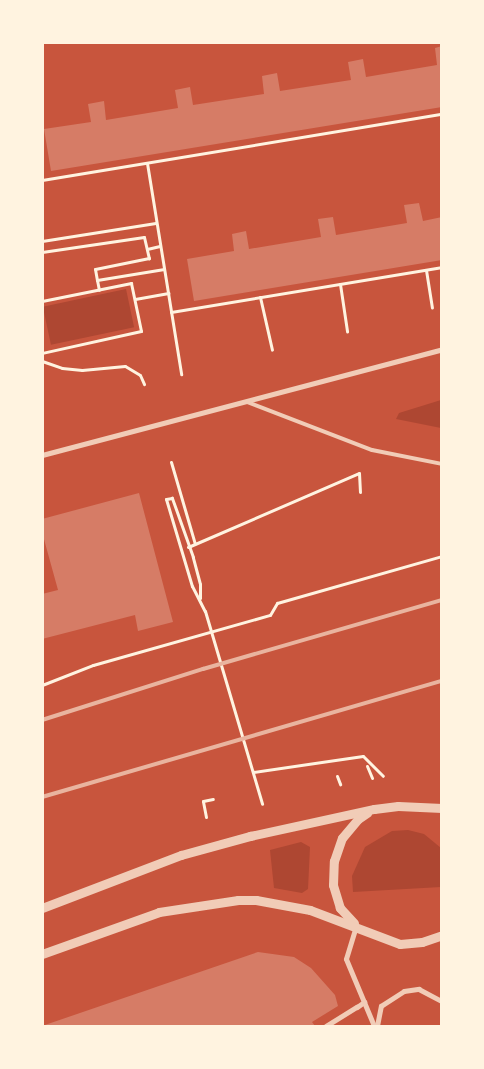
<!DOCTYPE html>
<style>
body{margin:0}
#map{position:relative;width:484px;height:1069px;overflow:hidden;background:#c8553d;font-family:Poppins,sans-serif}
div>[style]{position:absolute}
.green>*{inset:0;background:#ae4732;transform-origin:0 0}
.building>*{inset:0;background:#d67c66}
.path>*{height:3px;margin:-1.5px;padding:0 1.5px;transform-origin:1.5px;border-radius:1.5px;background:#fff3e0}
.service>*{height:4px;margin:-2px;padding:0 2px;transform-origin:2px;border-radius:2px;background:#f1ccb7}
.pedestrian>*{height:4.5px;margin:-2.25px;padding:0 2.25px;transform-origin:2.25px;border-radius:2.25px;background:#f1ccb7}
.minor>*{height:5px;margin:-2.5px;padding:0 2.5px;transform-origin:2.5px;border-radius:2.5px;background:#f1ccb7}
.tertiary>*{height:9px;margin:-4.5px;padding:0 4.5px;transform-origin:4.5px;border-radius:4.5px;background:#f1ccb7}
.rail>*{height:4px;margin:-2px;padding:0 2px;transform-origin:2px;border-radius:2px;background:#e9b49f}
span{translate:-50% -50%;white-space:nowrap;text-align:center;line-height:1.15;-webkit-text-stroke:5px #fff3e0;paint-order:stroke}
.frame{position:absolute;inset:0;border:44px solid #fff3e0;pointer-events:none}
</style>
<div id="map">
<div class="green">
<i style="left:126px;top:289px;width:39px;height:85px;rotate:78deg"></i>
<i style="clip-path:polygon(441px 400px,441px 428px,396px 419px,399px 413px)"></i>
<i style="clip-path:polygon(408px 830px,424px 834px,441px 848px,441px 887px,353px 892px,352px 876px,365px 847px,392px 831px)"></i>
<i style="clip-path:polygon(301px 842px,310px 847px,308px 889px,302px 893px,274px 888px,270px 850px)"></i>
</div>
<div class="building">
<i style="clip-path:polygon(442px 46px,442px 107px,51px 171px,44px 129px,91px 122px,88px 104px,104px 101px,106px 120px,178px 108px,175px 90px,190px 87px,193px 105px,264px 94px,262px 76px,277px 73px,280px 91px,351px 80px,348px 62px,363px 59px,366px 77px,437px 65px,435px 48px)"></i>
<i style="clip-path:polygon(419px 203px,423px 221px,442px 217px,442px 260px,194px 301px,187px 259px,234px 251px,232px 234px,246px 231px,249px 249px,321px 237px,318px 219px,333px 217px,336px 235px,407px 223px,404px 205px)"></i>
<i style="clip-path:polygon(139px 493px,173px 622px,138px 631px,135px 615px,42px 639px,42px 594px,58px 590px,42px 532px,42px 519px)"></i>
<i style="clip-path:polygon(258px 952px,294px 957px,311px 968px,335px 995px,338px 1006px,312px 1022px,315px 1026px,42px 1026px)"></i>
</div>
<div class="path">
<i style="left:147px;top:163px;width:214px;rotate:80.8deg"></i>
<i style="left:42px;top:180px;width:405px;rotate:-9.4deg"></i>
<i style="left:42px;top:241px;width:115px;rotate:-9deg"></i>
<i style="left:147px;top:249px;width:13px;rotate:-13deg"></i>
<i style="left:42px;top:252px;width:103px;rotate:-8.4deg"></i>
<i style="left:144px;top:237px;width:22px;rotate:77deg"></i>
<i style="left:149px;top:258px;width:55px;rotate:168.5deg"></i>
<i style="left:95px;top:269px;width:11px;rotate:80deg"></i>
<i style="left:97px;top:280px;width:68px;rotate:-9.3deg"></i>
<i style="left:426px;top:270px;width:38px;rotate:81deg"></i>
<i style="left:97px;top:280px;width:10px;rotate:79deg"></i>
<i style="left:340px;top:284px;width:48px;rotate:81.5deg"></i>
<i style="left:260px;top:297px;width:54px;rotate:77.2deg"></i>
<i style="left:135px;top:299px;width:34px;rotate:-10deg"></i>
<i style="left:42px;top:301px;width:91px;rotate:-11.4deg"></i>
<i style="left:131px;top:283px;width:49px;rotate:78.2deg"></i>
<i style="left:141px;top:331px;width:101px;rotate:167.5deg"></i>
<i style="left:171px;top:312px;width:275px;rotate:-9.4deg"></i>
<i style="left:42px;top:361px;width:21px;rotate:19deg"></i>
<i style="left:62px;top:368px;width:20px;rotate:6deg"></i>
<i style="left:82px;top:370px;width:43px;rotate:-5.3deg"></i>
<i style="left:125px;top:366px;width:17px;rotate:31deg"></i>
<i style="left:140px;top:375px;width:10px;rotate:66deg"></i>
<i style="left:171px;top:462px;width:85px;rotate:73.7deg"></i>
<i style="left:188px;top:547px;width:186px;rotate:-23.4deg"></i>
<i style="left:359px;top:473px;width:19px;rotate:87deg"></i>
<i style="left:200px;top:598px;width:14px;rotate:-90deg"></i>
<i style="left:200px;top:584px;width:28px;rotate:-105deg"></i>
<i style="left:193px;top:557px;width:63px;rotate:-109.6deg"></i>
<i style="left:172px;top:498px;width:6px;rotate:171deg"></i>
<i style="left:166px;top:499px;width:91px;rotate:73.4deg"></i>
<i style="left:192px;top:586px;width:28px;rotate:63deg"></i>
<i style="left:205px;top:611px;width:201px;rotate:73.5deg"></i>
<i style="left:42px;top:685px;width:55px;rotate:-21.4deg"></i>
<i style="left:93px;top:665px;width:184px;rotate:-15.8deg"></i>
<i style="left:270px;top:615px;width:14px;rotate:-60deg"></i>
<i style="left:277px;top:603px;width:172px;rotate:-15.9deg"></i>
<i style="left:367px;top:766px;width:13px;rotate:67deg"></i>
<i style="left:253px;top:772px;width:111px;rotate:-8.3deg"></i>
<i style="left:363px;top:756px;width:28px;rotate:45deg"></i>
<i style="left:337px;top:776px;width:9px;rotate:69deg"></i>
<i style="left:206px;top:817px;width:16px;rotate:-101deg"></i>
<i style="left:203px;top:801px;width:10px;rotate:-11deg"></i>
</div>
<div class="service">
<i style="left:247px;top:402px;width:134px;rotate:21deg"></i>
<i style="left:372px;top:450px;width:71px;rotate:11.3deg"></i>
</div>
<div class="pedestrian">
<i style="left:326px;top:1026px;width:36px;rotate:-32deg"></i>
<i style="left:377px;top:1026px;width:20px;rotate:-79deg"></i>
<i style="left:381px;top:1006px;width:27px;rotate:-33deg"></i>
<i style="left:404px;top:991px;width:15px;rotate:-8deg"></i>
<i style="left:419px;top:989px;width:26px;rotate:28deg"></i>
</div>
<div class="minor">
<i style="left:42px;top:455px;width:414px;rotate:-14.8deg"></i>
<i style="left:356px;top:926px;width:34px;rotate:107deg"></i>
<i style="left:346px;top:959px;width:73px;rotate:67.3deg"></i>
<i style="left:357px;top:1007px;width:9px;rotate:-36deg"></i>
</div>
<div class="tertiary">
<i style="left:42px;top:908px;width:149px;rotate:-20.9deg"></i>
<i style="left:181px;top:855px;width:72px;rotate:-15.4deg"></i>
<i style="left:250px;top:836px;width:127px;rotate:-12.3deg"></i>
<i style="left:374px;top:809px;width:24px;rotate:-7deg"></i>
<i style="left:398px;top:806px;width:44px;rotate:2.6deg"></i>
<i style="left:354px;top:923px;width:21px;rotate:-133deg"></i>
<i style="left:340px;top:908px;width:24px;rotate:-107deg"></i>
<i style="left:333px;top:885px;width:24px;rotate:-88deg"></i>
<i style="left:334px;top:861px;width:24px;rotate:-71deg"></i>
<i style="left:342px;top:838px;width:25px;rotate:-50deg"></i>
<i style="left:358px;top:819px;width:11px;rotate:-34deg"></i>
<i style="left:42px;top:954px;width:124px;rotate:-19.7deg"></i>
<i style="left:159px;top:912px;width:80px;rotate:-8.6deg"></i>
<i style="left:238px;top:900px;width:18px"></i>
<i style="left:256px;top:900px;width:55px;rotate:10.5deg"></i>
<i style="left:310px;top:910px;width:96px;rotate:20.7deg"></i>
<i style="left:400px;top:944px;width:22px;rotate:-5deg"></i>
<i style="left:422px;top:942px;width:21px;rotate:-19deg"></i>
</div>
<div class="rail">
<i style="left:42px;top:720px;width:169px;rotate:-17.6deg"></i>
<i style="left:203px;top:669px;width:249px;rotate:-16.1deg"></i>
<i style="left:42px;top:797px;width:416px;rotate:-16.2deg"></i>
</div>
<div class="frame"></div>
</div>
